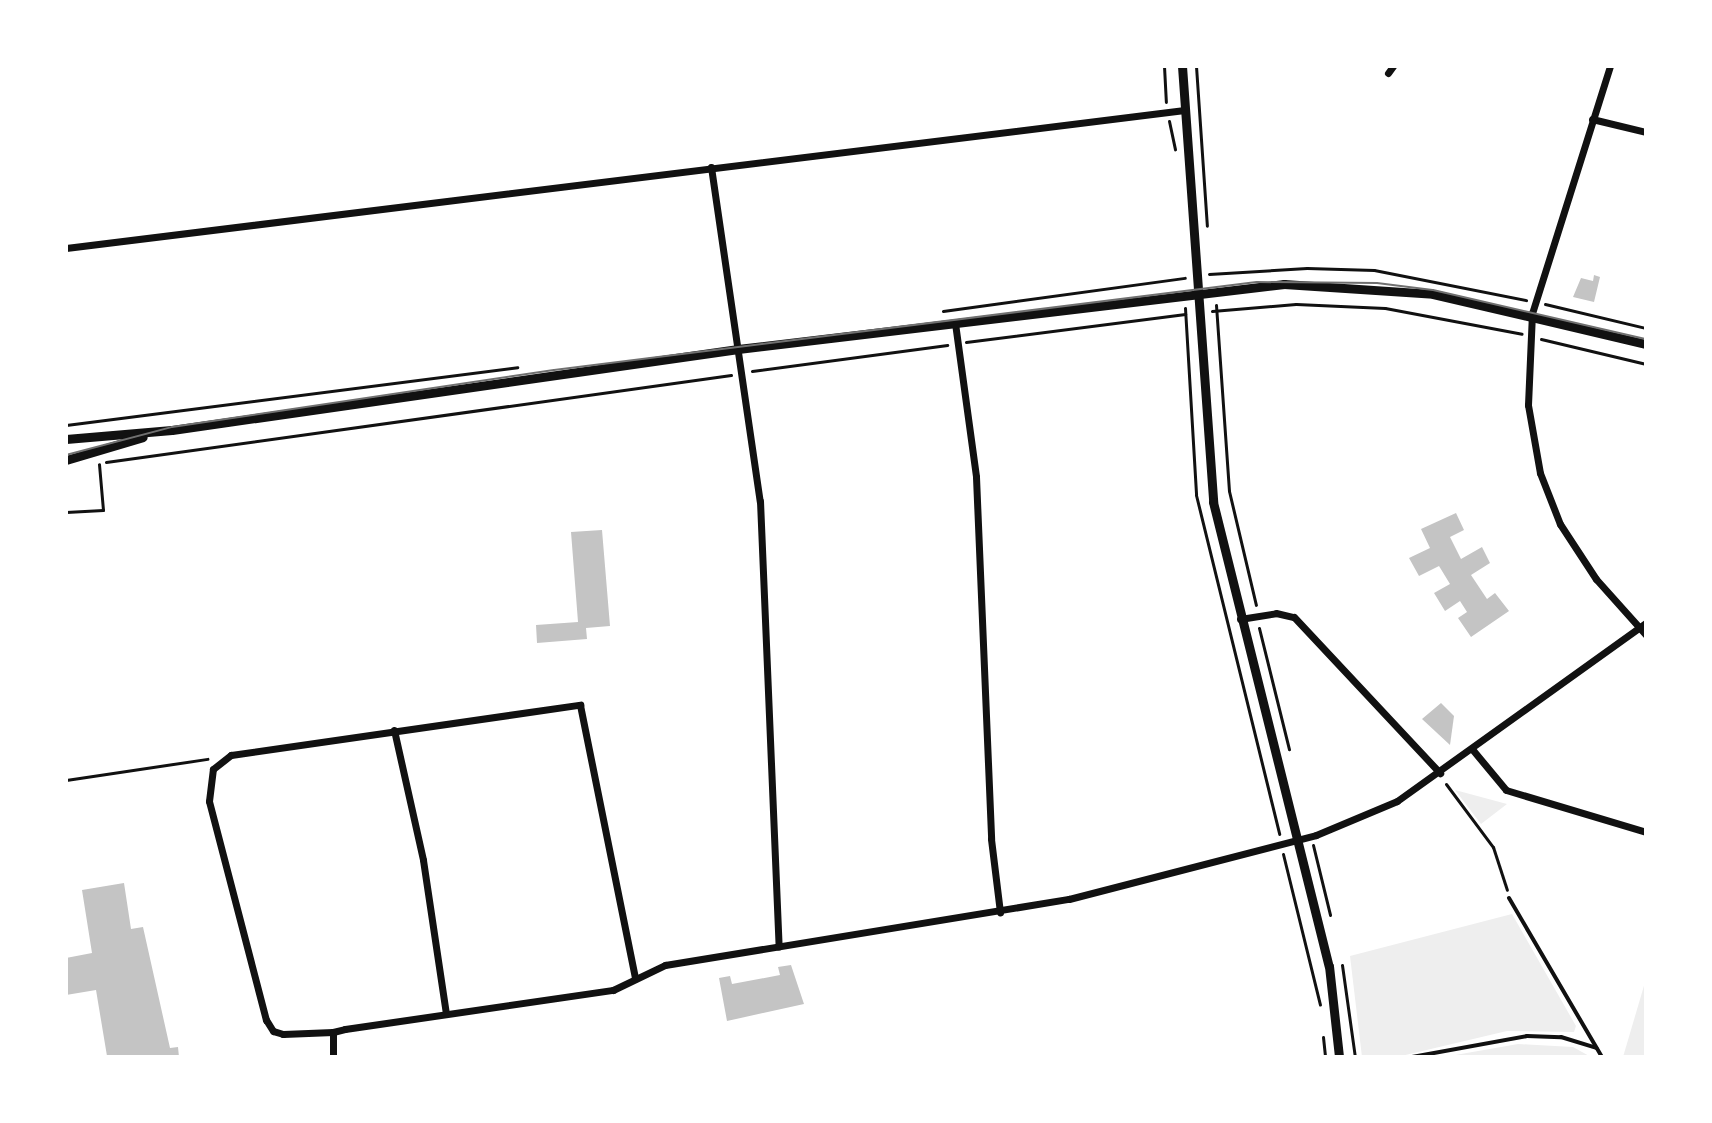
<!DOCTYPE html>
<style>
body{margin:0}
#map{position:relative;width:1712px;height:1123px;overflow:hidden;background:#fff;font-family:"IBM Plex Sans",sans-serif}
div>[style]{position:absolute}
.green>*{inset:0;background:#eee}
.building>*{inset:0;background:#c4c4c4}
.path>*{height:3px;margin:-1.5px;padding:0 1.5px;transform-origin:1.5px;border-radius:1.5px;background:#111}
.service>*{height:4px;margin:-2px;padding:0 2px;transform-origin:2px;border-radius:2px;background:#111}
.minor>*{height:7px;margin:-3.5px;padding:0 3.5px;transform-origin:3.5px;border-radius:3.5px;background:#111}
.tertiary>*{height:9px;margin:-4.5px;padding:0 4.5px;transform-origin:4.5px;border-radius:4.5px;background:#111}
.tram>*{height:2px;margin:-1px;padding:0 1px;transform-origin:1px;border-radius:1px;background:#707070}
span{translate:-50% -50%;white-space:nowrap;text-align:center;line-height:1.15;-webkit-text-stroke:6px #fff;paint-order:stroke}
.frame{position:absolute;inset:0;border:68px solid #fff;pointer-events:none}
</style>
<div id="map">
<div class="green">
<i style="clip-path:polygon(1455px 790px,1507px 804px,1481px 824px)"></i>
<i style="clip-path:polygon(1512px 914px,1576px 1026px,1574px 1032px,1507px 1031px,1397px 1057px,1362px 1057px,1350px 956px)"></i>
<i style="clip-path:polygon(1646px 979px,1646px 1057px,1623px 1057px)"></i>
<i style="clip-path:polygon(1518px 1044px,1573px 1047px,1591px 1057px,1444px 1057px)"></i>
</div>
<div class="building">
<i style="clip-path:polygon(1594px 275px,1600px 277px,1594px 302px,1573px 297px,1581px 278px,1593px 281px)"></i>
<i style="clip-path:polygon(1456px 513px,1464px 530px,1450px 537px,1461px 559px,1482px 547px,1490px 563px,1471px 575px,1487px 599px,1495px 593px,1509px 611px,1471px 637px,1458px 618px,1467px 612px,1460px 601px,1445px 611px,1434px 593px,1450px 584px,1439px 566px,1419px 576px,1409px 558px,1430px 548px,1421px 529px)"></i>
<i style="clip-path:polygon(602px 530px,610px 626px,586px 628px,587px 639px,537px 643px,536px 625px,578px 622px,571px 532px)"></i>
<i style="clip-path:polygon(1441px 703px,1454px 716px,1450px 745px,1422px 719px)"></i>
<i style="clip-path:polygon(124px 883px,131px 929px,143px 927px,170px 1048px,178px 1047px,179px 1057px,107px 1056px,96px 990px,66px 995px,66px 958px,92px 953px,82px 890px)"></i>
<i style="clip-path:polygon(791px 965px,804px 1004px,727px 1021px,719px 978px,730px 976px,732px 984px,780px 975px,778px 967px)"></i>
</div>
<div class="path">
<i style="left:1164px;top:66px;width:36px;rotate:87deg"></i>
<i style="left:1196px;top:66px;width:160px;rotate:86.1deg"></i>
<i style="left:1169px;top:121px;width:29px;rotate:78deg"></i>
<i style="left:1209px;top:274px;width:98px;rotate:-3.5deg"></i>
<i style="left:1307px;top:268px;width:67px;rotate:1.7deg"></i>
<i style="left:1374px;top:270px;width:155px;rotate:11.2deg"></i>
<i style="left:1545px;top:304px;width:104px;rotate:13.4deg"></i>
<i style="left:1216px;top:305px;width:186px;rotate:86deg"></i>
<i style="left:1229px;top:491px;width:117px;rotate:76.7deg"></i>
<i style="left:1185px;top:308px;width:187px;rotate:86.6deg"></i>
<i style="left:1196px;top:495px;width:349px;rotate:76.2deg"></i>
<i style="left:943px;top:311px;width:244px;rotate:-7.8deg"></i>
<i style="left:1212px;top:311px;width:84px;rotate:-4.8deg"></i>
<i style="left:1296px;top:304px;width:89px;rotate:2.6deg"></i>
<i style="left:1385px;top:308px;width:139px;rotate:10.7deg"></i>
<i style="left:1541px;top:339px;width:108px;rotate:13.4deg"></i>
<i style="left:966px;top:342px;width:221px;rotate:-7.3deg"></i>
<i style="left:752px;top:371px;width:197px;rotate:-7.6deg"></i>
<i style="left:66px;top:425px;width:455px;rotate:-7.3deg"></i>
<i style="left:106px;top:462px;width:631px;rotate:-7.92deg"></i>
<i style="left:66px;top:512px;width:37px;rotate:-3deg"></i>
<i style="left:103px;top:510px;width:46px;rotate:-95deg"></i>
<i style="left:1259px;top:628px;width:125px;rotate:76.1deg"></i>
<i style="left:66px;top:780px;width:143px;rotate:-8.5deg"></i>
<i style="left:1446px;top:784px;width:79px;rotate:53.3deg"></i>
<i style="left:1493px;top:847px;width:45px;rotate:72deg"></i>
<i style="left:1313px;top:845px;width:72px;rotate:76.3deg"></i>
<i style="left:1283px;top:854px;width:155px;rotate:76.2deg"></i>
<i style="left:1342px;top:965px;width:93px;rotate:82deg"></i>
<i style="left:1323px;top:1037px;width:20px;rotate:84deg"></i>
</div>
<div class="service">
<i style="left:1509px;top:898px;width:184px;rotate:59.7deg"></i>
<i style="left:1412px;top:1057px;width:117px;rotate:-10.3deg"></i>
<i style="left:1527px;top:1036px;width:34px;rotate:2deg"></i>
<i style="left:1561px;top:1037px;width:37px;rotate:17deg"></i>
</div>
<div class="minor">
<i style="left:1610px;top:66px;width:259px;rotate:107.5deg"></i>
<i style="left:1532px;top:313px;width:92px;rotate:92.5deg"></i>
<i style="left:1528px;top:405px;width:69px;rotate:80deg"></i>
<i style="left:1540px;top:473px;width:55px;rotate:68.6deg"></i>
<i style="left:1560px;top:524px;width:66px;rotate:56.8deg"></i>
<i style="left:1596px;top:579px;width:75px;rotate:48.2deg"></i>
<i style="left:1388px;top:73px;width:9px;rotate:-54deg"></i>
<i style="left:1592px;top:119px;width:56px;rotate:13.5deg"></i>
<i style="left:711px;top:167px;width:338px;rotate:81.7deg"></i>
<i style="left:760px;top:501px;width:446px;rotate:87.6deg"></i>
<i style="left:66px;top:248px;width:1127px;rotate:-7.03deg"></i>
<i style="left:955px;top:323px;width:155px;rotate:82.2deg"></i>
<i style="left:976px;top:477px;width:362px;rotate:87.6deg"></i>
<i style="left:991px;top:839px;width:74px;rotate:83deg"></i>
<i style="left:1240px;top:619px;width:36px;rotate:-9deg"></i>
<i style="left:1276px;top:613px;width:18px;rotate:13deg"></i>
<i style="left:1294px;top:617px;width:214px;rotate:46.9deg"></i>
<i style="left:394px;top:730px;width:133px;rotate:77.4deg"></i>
<i style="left:423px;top:860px;width:155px;rotate:81.5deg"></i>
<i style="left:1472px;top:749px;width:53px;rotate:50.3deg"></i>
<i style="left:1506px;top:790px;width:146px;rotate:16.7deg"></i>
<i style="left:333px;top:1032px;width:50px;rotate:177.7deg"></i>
<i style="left:283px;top:1034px;width:10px;rotate:-163deg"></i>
<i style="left:273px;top:1031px;width:13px;rotate:-122deg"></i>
<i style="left:266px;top:1020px;width:226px;rotate:-104.6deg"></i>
<i style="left:209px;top:801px;width:32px;rotate:-83deg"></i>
<i style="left:213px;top:769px;width:23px;rotate:-38deg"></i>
<i style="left:231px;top:755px;width:353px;rotate:-8.2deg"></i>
<i style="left:580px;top:705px;width:279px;rotate:78.6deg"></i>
<i style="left:333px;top:1057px;width:25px;rotate:-90deg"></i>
<i style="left:333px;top:1032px;width:12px;rotate:-14deg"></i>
<i style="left:345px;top:1029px;width:271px;rotate:-8.3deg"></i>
<i style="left:613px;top:990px;width:58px;rotate:-25.7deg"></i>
<i style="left:665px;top:965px;width:409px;rotate:-9.3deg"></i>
<i style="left:1069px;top:899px;width:255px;rotate:-14.5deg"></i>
<i style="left:1316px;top:835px;width:88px;rotate:-22.8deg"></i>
<i style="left:1397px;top:801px;width:306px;rotate:-35.6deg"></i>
</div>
<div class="tertiary">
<i style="left:1182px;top:66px;width:437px;rotate:85.9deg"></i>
<i style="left:1213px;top:502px;width:478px;rotate:76deg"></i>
<i style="left:1329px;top:966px;width:92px;rotate:83.7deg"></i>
<i style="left:66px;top:439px;width:106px;rotate:-4.9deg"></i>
<i style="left:172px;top:430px;width:572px;rotate:-8.14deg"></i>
<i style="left:738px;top:349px;width:550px;rotate:-6.79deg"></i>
<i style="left:1284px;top:284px;width:149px;rotate:3.8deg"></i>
<i style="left:1433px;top:294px;width:219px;rotate:13.2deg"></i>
<i style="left:66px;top:460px;width:80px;rotate:-16.6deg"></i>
</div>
<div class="tram">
<i style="left:66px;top:455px;width:110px;rotate:-14.8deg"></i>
<i style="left:172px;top:427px;width:386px;rotate:-8.5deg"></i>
<i style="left:554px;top:370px;width:708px;rotate:-7.14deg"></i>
<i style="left:1257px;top:282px;width:120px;rotate:0.5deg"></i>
<i style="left:1377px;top:283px;width:56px;rotate:7.1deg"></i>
<i style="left:1433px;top:290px;width:219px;rotate:13deg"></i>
</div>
<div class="frame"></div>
</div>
